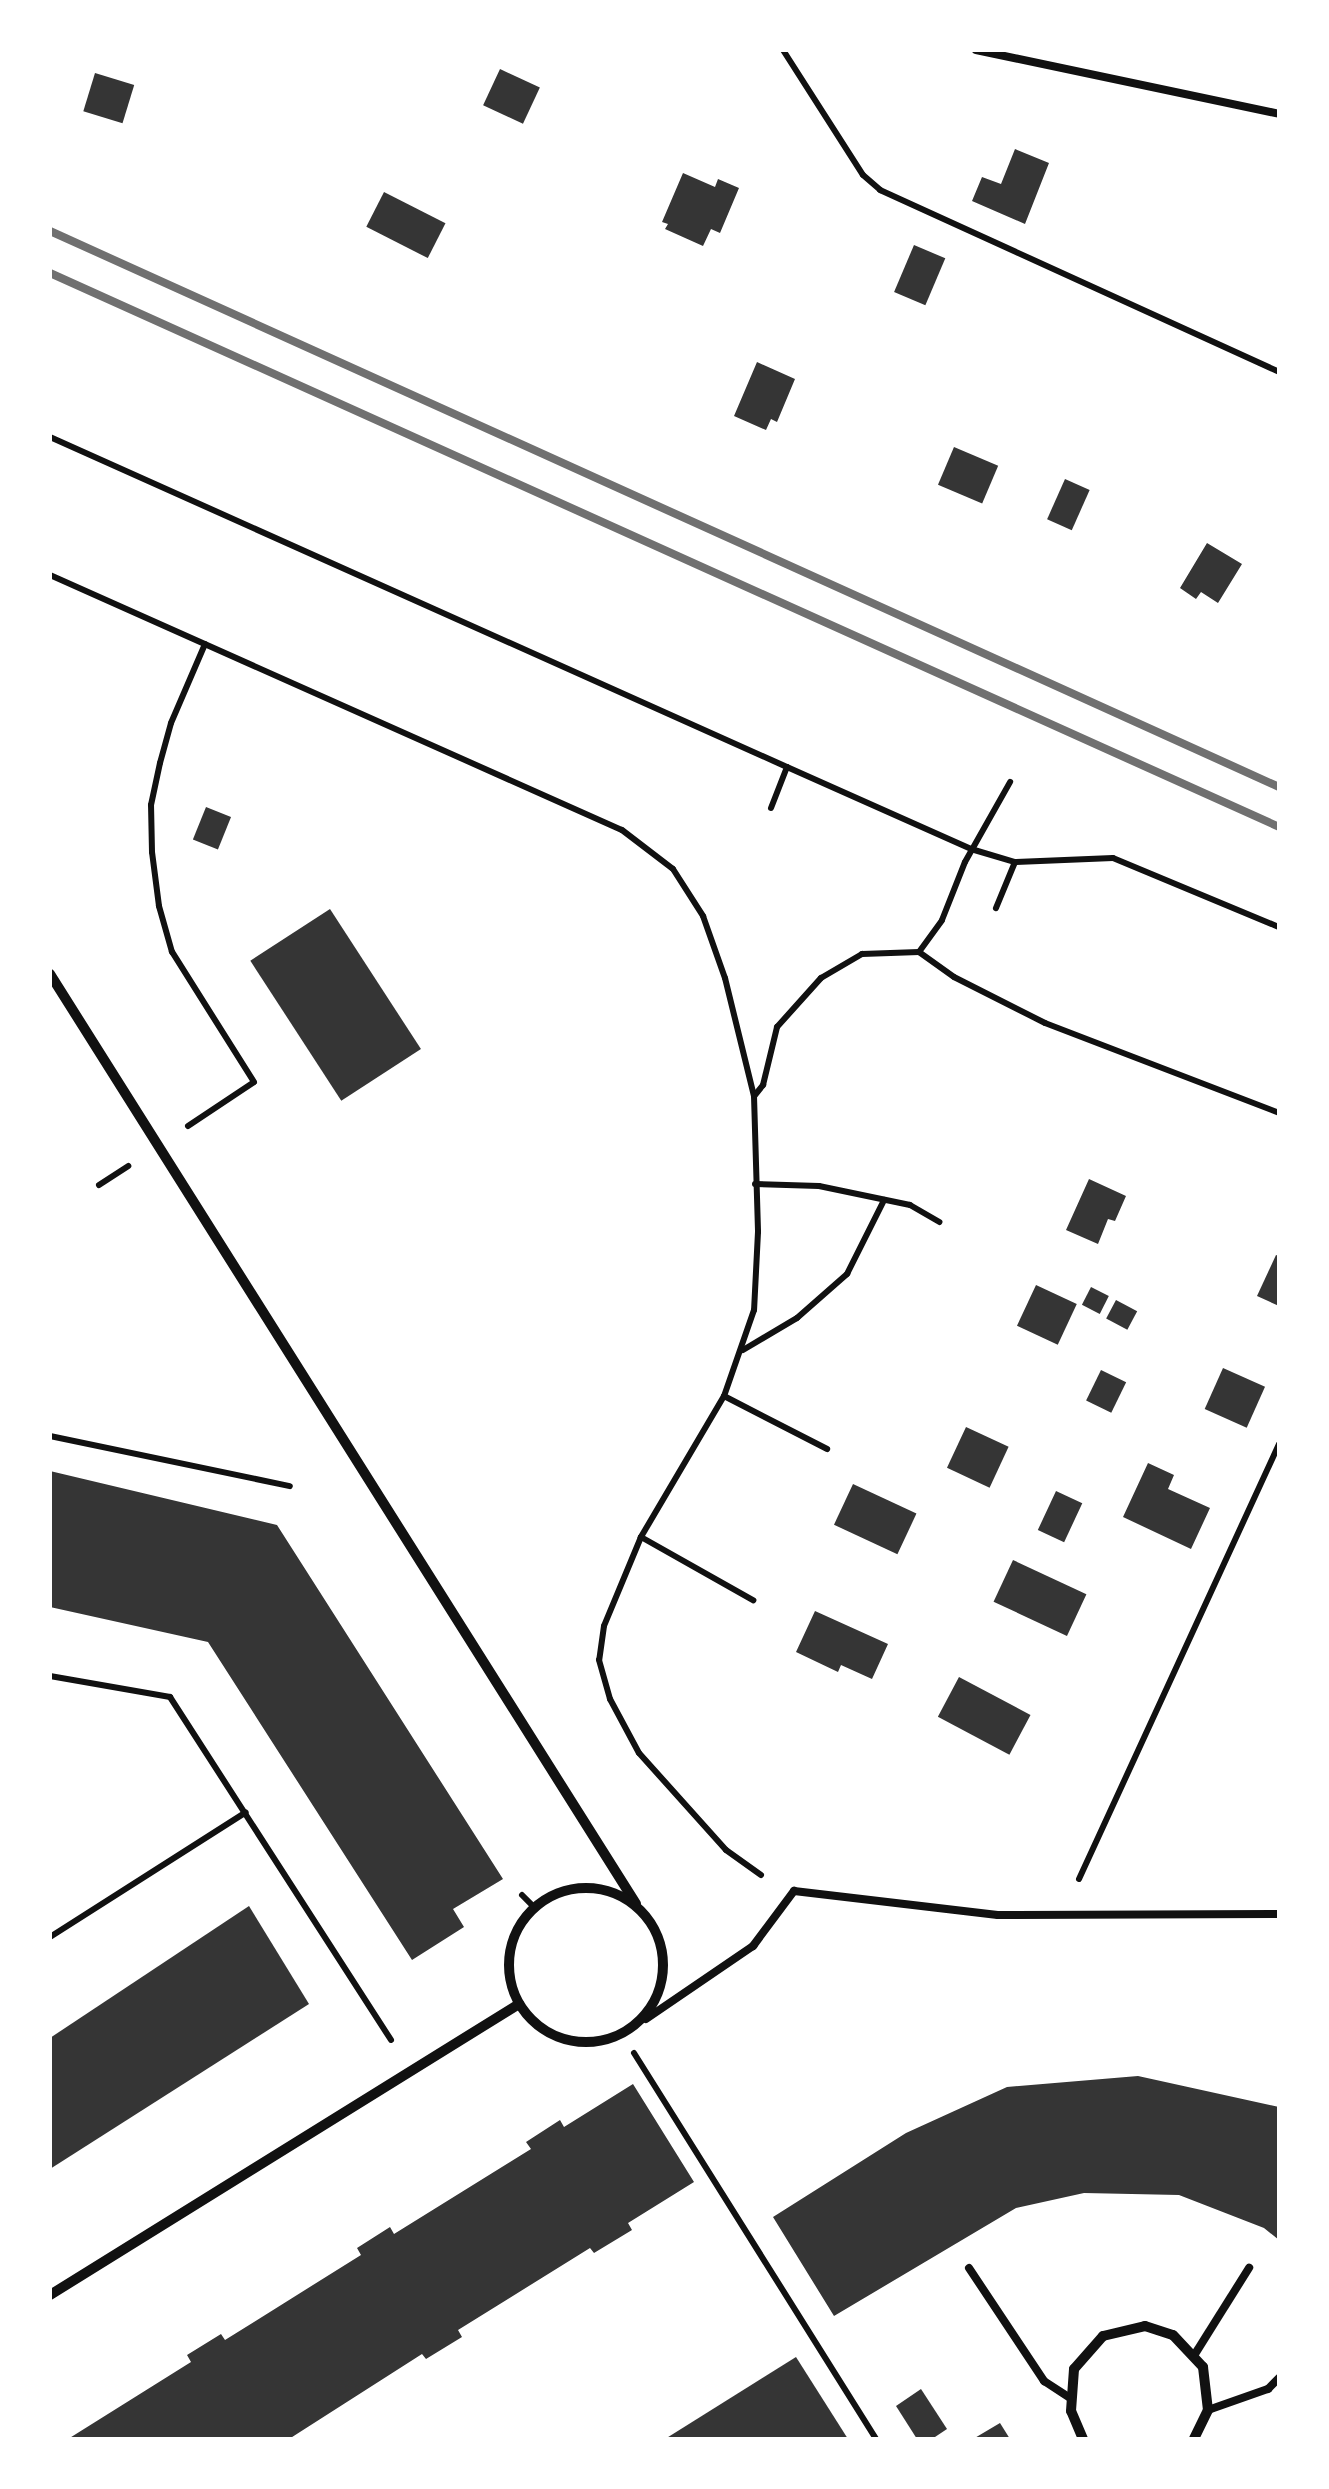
<!DOCTYPE html>
<style>
body{margin:0}
#map{position:relative;width:1329px;height:2489px;overflow:hidden;background:#fff;font-family:Georgia,serif}
div>[style]{position:absolute}
.building>*{inset:0;background:#353535;transform-origin:0 0}
.path>*{height:6px;margin:-3px;padding:0 3px;transform-origin:3px;border-radius:3px;background:#111}
.service>*{height:8px;margin:-4px;padding:0 4px;transform-origin:4px;border-radius:4px;background:#111}
.minor>*{height:10px;margin:-5px;padding:0 5px;transform-origin:5px;border-radius:5px;background:#111}
.minor>.ring{margin:-5px;padding:0;box-sizing:content-box;background:none;border:10px solid #111;border-radius:50%}
.rail>*{height:8px;margin:-4px;padding:0 4px;transform-origin:4px;border-radius:4px;background:#707070}
span{translate:-50% -50%;white-space:nowrap;text-align:center;line-height:1.15;-webkit-text-stroke:10px #fff;paint-order:stroke}
.frame{position:absolute;inset:0;border:52px solid #fff;pointer-events:none}
</style>
<div id="map">
<div class="building">
<i style="left:500px;top:69px;width:44px;height:40px;rotate:25deg"></i>
<i style="left:95px;top:73px;width:41px;height:40px;rotate:17deg"></i>
<i style="clip-path:polygon(1015px 149px,1049px 163px,1025px 224px,972px 201px,982px 177px,1001px 184px)"></i>
<i style="clip-path:polygon(683px 173px,715px 187px,718px 179px,739px 188px,720px 233px,711px 229px,703px 246px,665px 229px,668px 224px,662px 222px)"></i>
<i style="left:384px;top:192px;width:69px;height:39px;rotate:27deg"></i>
<i style="left:914px;top:245px;width:34px;height:51px;rotate:23deg"></i>
<i style="clip-path:polygon(757px 362px,795px 379px,777px 422px,771px 419px,766px 430px,734px 416px)"></i>
<i style="left:954px;top:447px;width:48px;height:41px;rotate:23deg"></i>
<i style="left:1065px;top:479px;width:27px;height:44px;rotate:24deg"></i>
<i style="clip-path:polygon(1207px 543px,1242px 564px,1218px 603px,1201px 592px,1196px 599px,1180px 588px)"></i>
<i style="left:206px;top:807px;width:27px;height:35px;rotate:22deg"></i>
<i style="left:330px;top:909px;width:167px;height:95px;rotate:57deg"></i>
<i style="clip-path:polygon(1089px 1179px,1126px 1196px,1115px 1221px,1108px 1219px,1098px 1244px,1066px 1230px)"></i>
<i style="clip-path:polygon(1276px 1255px,1279px 1256px,1279px 1306px,1257px 1296px)"></i>
<i style="left:1036px;top:1285px;width:45px;height:45px;rotate:25deg"></i>
<i style="left:1091px;top:1287px;width:20px;height:20px;rotate:27deg"></i>
<i style="left:1116px;top:1300px;width:24px;height:21px;rotate:28deg"></i>
<i style="left:1223px;top:1368px;width:46px;height:45px;rotate:24deg"></i>
<i style="left:1101px;top:1370px;width:28px;height:34px;rotate:26deg"></i>
<i style="left:966px;top:1427px;width:47px;height:45px;rotate:25deg"></i>
<i style="clip-path:polygon(1148px 1463px,1174px 1475px,1168px 1489px,1210px 1508px,1191px 1549px,1123px 1517px)"></i>
<i style="clip-path:polygon(50px 1471px,277px 1525px,503px 1879px,453px 1909px,464px 1927px,412px 1960px,208px 1642px,50px 1607px)"></i>
<i style="left:853px;top:1484px;width:70px;height:45px;rotate:25deg"></i>
<i style="left:1056px;top:1491px;width:29px;height:43px;rotate:25deg"></i>
<i style="left:1013px;top:1560px;width:81px;height:46px;rotate:25deg"></i>
<i style="clip-path:polygon(815px 1611px,888px 1644px,872px 1679px,841px 1665px,838px 1672px,796px 1652px)"></i>
<i style="left:959px;top:1677px;width:81px;height:45px;rotate:28deg"></i>
<i style="clip-path:polygon(249px 1906px,309px 2004px,50px 2169px,50px 2038px)"></i>
<i style="clip-path:polygon(1138px 2076px,1279px 2107px,1279px 2240px,1264px 2228px,1179px 2195px,1084px 2193px,1016px 2208px,834px 2316px,773px 2217px,906px 2133px,1007px 2087px)"></i>
<i style="clip-path:polygon(633px 2084px,694px 2182px,628px 2223px,632px 2230px,594px 2253px,590px 2248px,458px 2330px,462px 2337px,426px 2359px,422px 2354px,289px 2439px,68px 2439px,191px 2362px,187px 2355px,221px 2334px,225px 2340px,361px 2255px,357px 2248px,390px 2227px,394px 2234px,531px 2149px,526px 2142px,560px 2120px,564px 2127px)"></i>
<i style="clip-path:polygon(796px 2357px,848px 2439px,665px 2439px)"></i>
<i style="clip-path:polygon(921px 2389px,947px 2429px,932px 2439px,917px 2439px,896px 2406px)"></i>
<i style="clip-path:polygon(1000px 2423px,1010px 2439px,973px 2439px)"></i>
</div>
<div class="path">
<i style="left:783px;top:50px;width:148px;rotate:57.4deg"></i>
<i style="left:863px;top:175px;width:23px;rotate:41deg"></i>
<i style="left:880px;top:190px;width:439px;rotate:24.5deg"></i>
<i style="left:50px;top:437px;width:808px;rotate:24.12deg"></i>
<i style="left:50px;top:575px;width:626px;rotate:24.03deg"></i>
<i style="left:622px;top:830px;width:64px;rotate:37.4deg"></i>
<i style="left:673px;top:869px;width:56px;rotate:57.4deg"></i>
<i style="left:703px;top:916px;width:66px;rotate:70.5deg"></i>
<i style="left:725px;top:978px;width:122px;rotate:76.2deg"></i>
<i style="left:754px;top:1096px;width:136px;rotate:88.3deg"></i>
<i style="left:758px;top:1232px;width:78px;rotate:92.9deg"></i>
<i style="left:754px;top:1310px;width:91px;rotate:109.2deg"></i>
<i style="left:724px;top:1396px;width:164px;rotate:120.5deg"></i>
<i style="left:641px;top:1537px;width:96px;rotate:112.6deg"></i>
<i style="left:604px;top:1626px;width:34px;rotate:98deg"></i>
<i style="left:599px;top:1660px;width:41px;rotate:74.2deg"></i>
<i style="left:610px;top:1699px;width:61px;rotate:61.8deg"></i>
<i style="left:639px;top:1753px;width:130px;rotate:48.1deg"></i>
<i style="left:726px;top:1850px;width:43px;rotate:35.5deg"></i>
<i style="left:771px;top:808px;width:44px;rotate:-68.7deg"></i>
<i style="left:787px;top:767px;width:201px;rotate:24deg"></i>
<i style="left:971px;top:849px;width:46px;rotate:16.5deg"></i>
<i style="left:1015px;top:862px;width:50px;rotate:112.4deg"></i>
<i style="left:1015px;top:862px;width:98px;rotate:-2.3deg"></i>
<i style="left:1113px;top:858px;width:180px;rotate:22.6deg"></i>
<i style="left:919px;top:952px;width:43px;rotate:35.5deg"></i>
<i style="left:954px;top:977px;width:102px;rotate:26.8deg"></i>
<i style="left:1045px;top:1023px;width:251px;rotate:21deg"></i>
<i style="left:755px;top:1095px;width:13px;rotate:-51deg"></i>
<i style="left:763px;top:1085px;width:60px;rotate:-76.4deg"></i>
<i style="left:777px;top:1027px;width:66px;rotate:-48.1deg"></i>
<i style="left:821px;top:978px;width:48px;rotate:-30.3deg"></i>
<i style="left:862px;top:954px;width:57px;rotate:-2deg"></i>
<i style="left:919px;top:952px;width:39px;rotate:-54deg"></i>
<i style="left:942px;top:920px;width:62px;rotate:-68.4deg"></i>
<i style="left:965px;top:862px;width:92px;rotate:-60.6deg"></i>
<i style="left:188px;top:1126px;width:79px;rotate:-33.7deg"></i>
<i style="left:254px;top:1082px;width:154px;rotate:-122.2deg"></i>
<i style="left:172px;top:952px;width:48px;rotate:-105.8deg"></i>
<i style="left:159px;top:906px;width:54px;rotate:-97.4deg"></i>
<i style="left:152px;top:852px;width:47px;rotate:-91.2deg"></i>
<i style="left:151px;top:805px;width:43px;rotate:-77.9deg"></i>
<i style="left:160px;top:763px;width:41px;rotate:-74.6deg"></i>
<i style="left:171px;top:723px;width:86px;rotate:-66.7deg"></i>
<i style="left:755px;top:1184px;width:64px;rotate:1.8deg"></i>
<i style="left:819px;top:1186px;width:93px;rotate:11.8deg"></i>
<i style="left:910px;top:1205px;width:34px;rotate:30deg"></i>
<i style="left:99px;top:1185px;width:35px;rotate:-33deg"></i>
<i style="left:743px;top:1350px;width:63px;rotate:-30.7deg"></i>
<i style="left:797px;top:1318px;width:67px;rotate:-41.3deg"></i>
<i style="left:847px;top:1274px;width:83px;rotate:-63.4deg"></i>
<i style="left:724px;top:1396px;width:116px;rotate:27.2deg"></i>
<i style="left:50px;top:1436px;width:245px;rotate:11.8deg"></i>
<i style="left:641px;top:1537px;width:129px;rotate:29.4deg"></i>
<i style="left:50px;top:1676px;width:122px;rotate:9.9deg"></i>
<i style="left:170px;top:1697px;width:408px;rotate:57.2deg"></i>
<i style="left:1079px;top:1879px;width:479px;rotate:-65.3deg"></i>
<i style="left:522px;top:1895px;width:17px;rotate:45deg"></i>
<i style="left:50px;top:1937px;width:232px;rotate:-32.5deg"></i>
<i style="left:634px;top:2053px;width:456px;rotate:57.9deg"></i>
</div>
<div class="service">
<i style="left:976px;top:50px;width:310px;rotate:11.9deg"></i>
<i style="left:646px;top:2019px;width:130px;rotate:-34.3deg"></i>
<i style="left:753px;top:1946px;width:69px;rotate:-53.3deg"></i>
<i style="left:794px;top:1891px;width:205px;rotate:6.7deg"></i>
<i style="left:998px;top:1915px;width:281px;rotate:-0.2deg"></i>
<i style="left:969px;top:2268px;width:136px;rotate:56.4deg"></i>
<i style="left:1044px;top:2381px;width:30px;rotate:33deg"></i>
<i style="left:1195px;top:2354px;width:102px;rotate:-57.9deg"></i>
<i style="left:1208px;top:2410px;width:64px;rotate:-19.3deg"></i>
<i style="left:1268px;top:2389px;width:16px;rotate:-45deg"></i>
</div>
<div class="minor">
<i style="left:50px;top:974px;width:1099px;rotate:57.78deg"></i>
<i class="ring" style="left:509px;top:1888px;width:144px;height:144px"></i>
<i style="left:50px;top:2295px;width:552px;rotate:-31.82deg"></i>
<i style="left:1083px;top:2439px;width:30px;rotate:-113deg"></i>
<i style="left:1071px;top:2411px;width:42px;rotate:-85.9deg"></i>
<i style="left:1074px;top:2369px;width:44px;rotate:-48.7deg"></i>
<i style="left:1103px;top:2336px;width:43px;rotate:-13.4deg"></i>
<i style="left:1145px;top:2326px;width:29px;rotate:18deg"></i>
<i style="left:1173px;top:2335px;width:44px;rotate:46.8deg"></i>
<i style="left:1203px;top:2367px;width:43px;rotate:83.4deg"></i>
<i style="left:1208px;top:2410px;width:32px;rotate:116deg"></i>
</div>
<div class="rail">
<i style="left:50px;top:231px;width:1349px;rotate:24.34deg"></i>
<i style="left:50px;top:273px;width:1348px;rotate:24.26deg"></i>
</div>
<div class="frame"></div>
</div>
